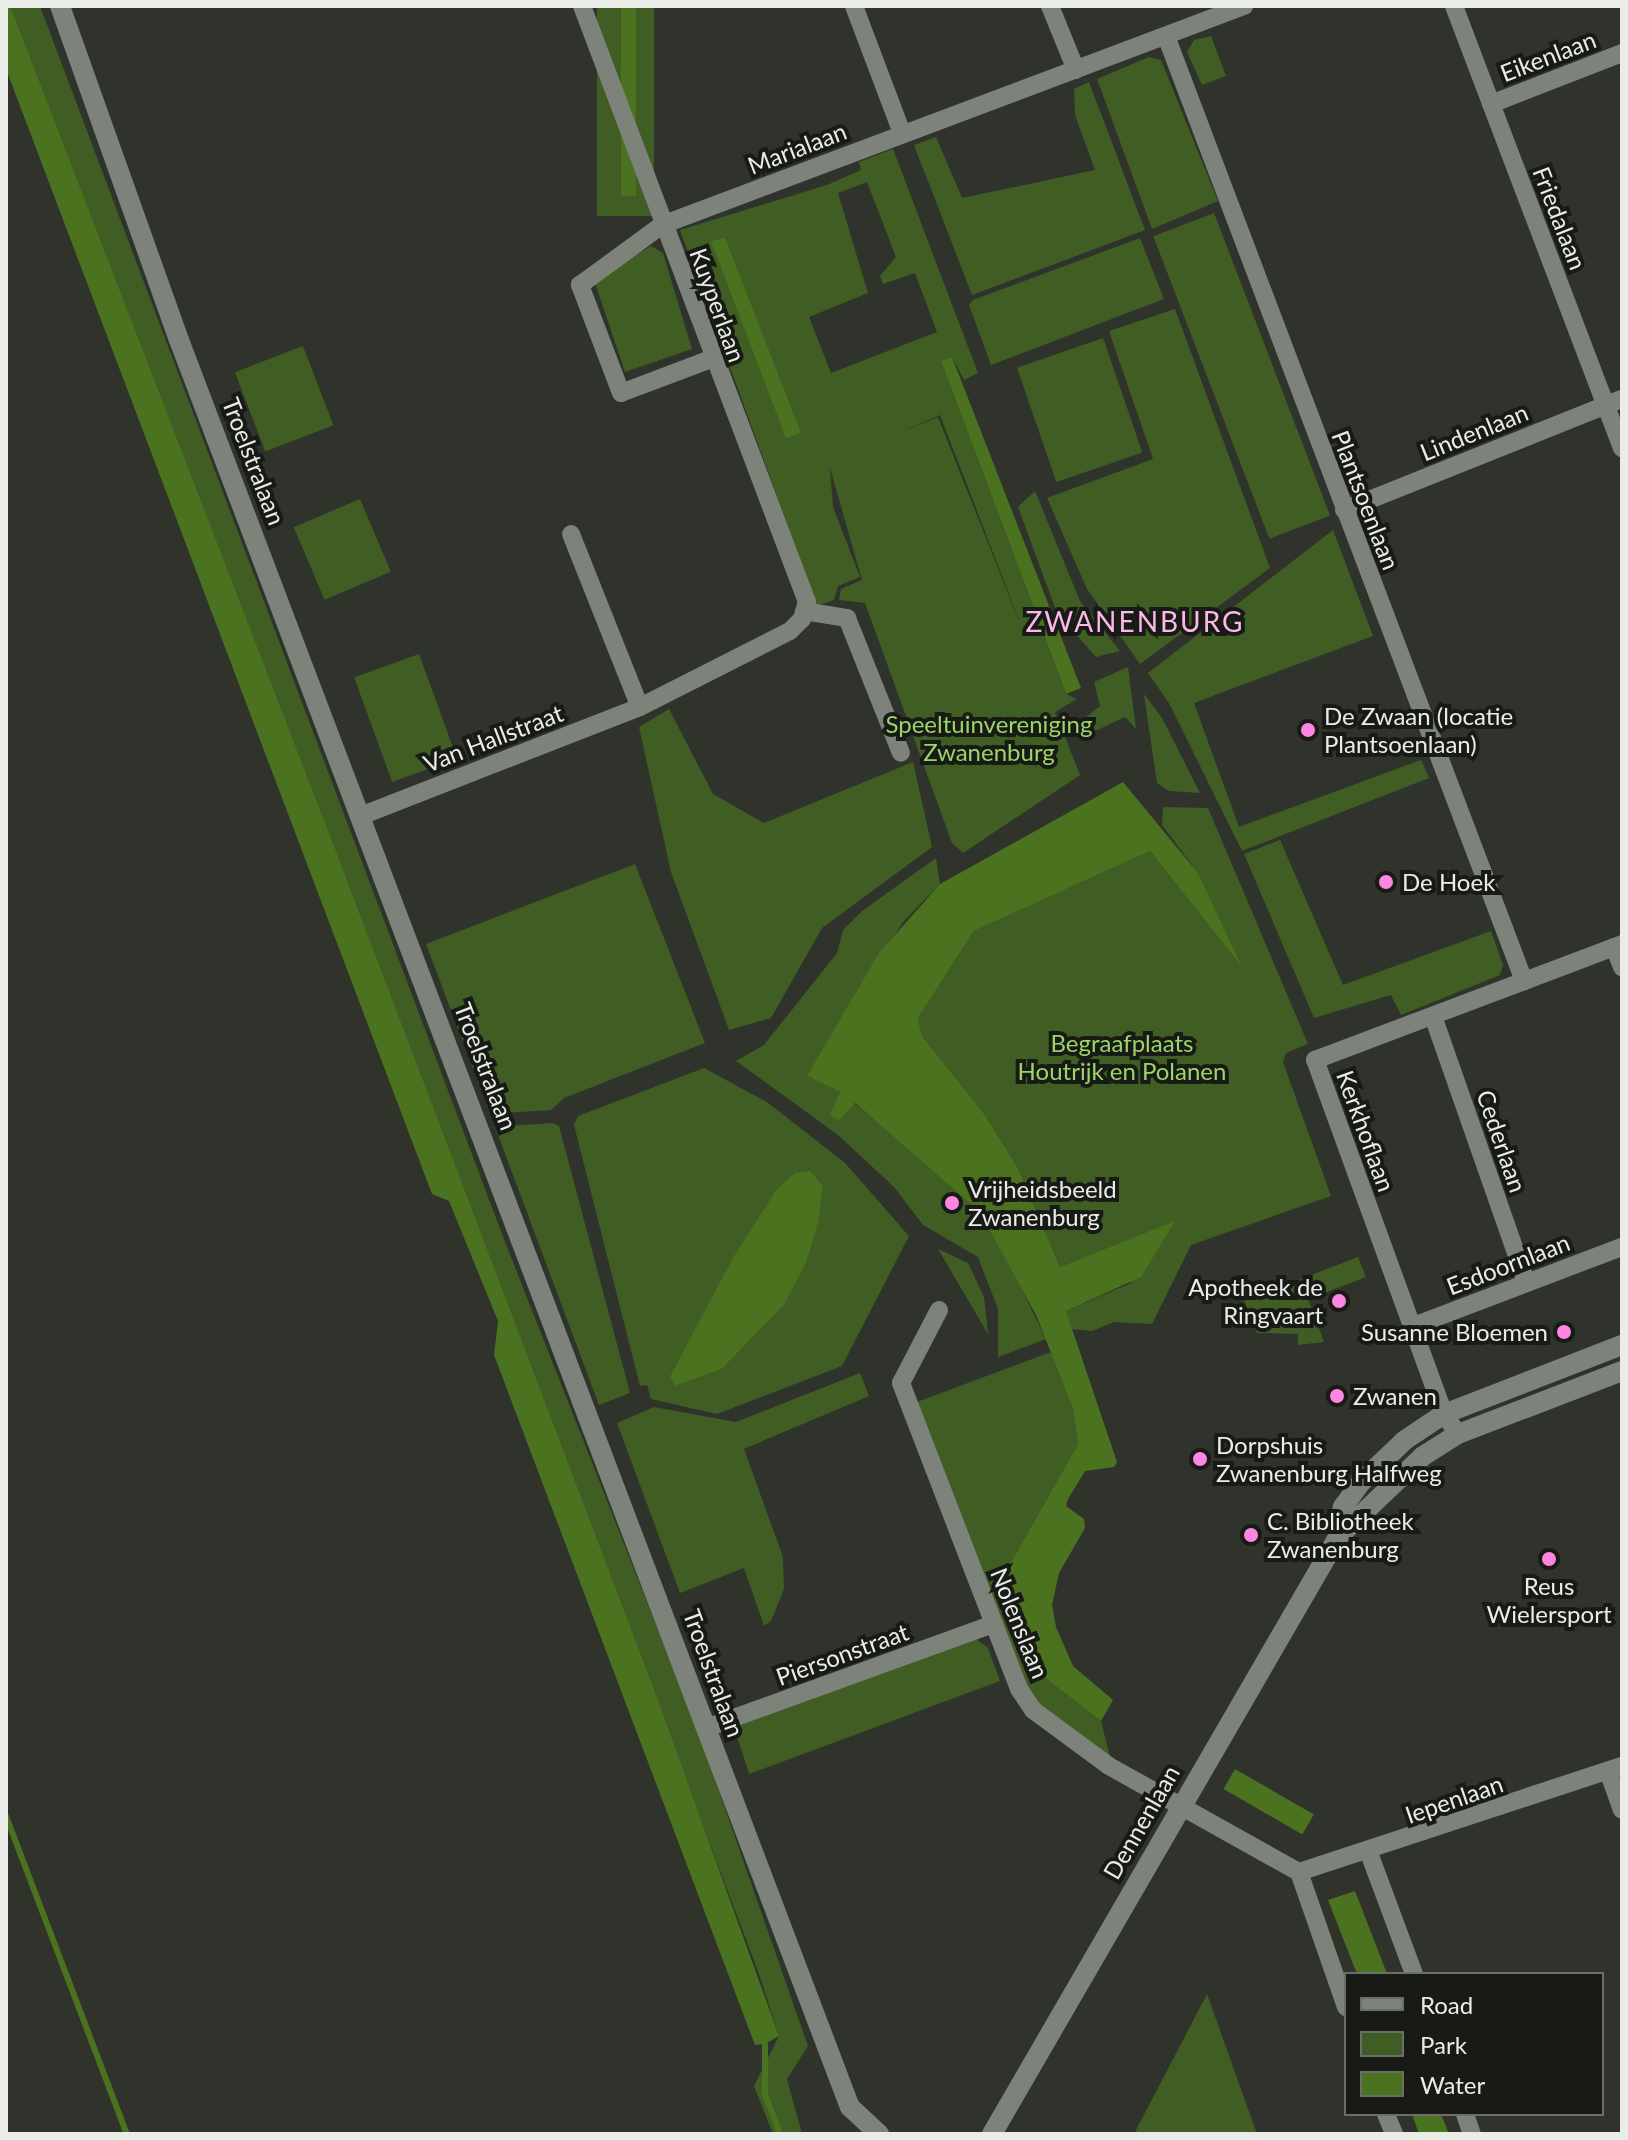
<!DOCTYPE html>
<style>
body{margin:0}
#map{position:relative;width:1628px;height:2140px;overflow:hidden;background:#2f332b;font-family:Lato,sans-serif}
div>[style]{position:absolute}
.green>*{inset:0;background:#405e23;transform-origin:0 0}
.water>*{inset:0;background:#4b721f;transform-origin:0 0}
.stream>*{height:6px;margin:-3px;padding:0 3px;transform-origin:3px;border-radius:3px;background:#4b721f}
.street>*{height:18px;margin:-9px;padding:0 9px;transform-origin:9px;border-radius:9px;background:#7d827a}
.secondary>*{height:20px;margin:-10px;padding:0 10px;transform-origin:10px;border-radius:10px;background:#7d827a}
.dots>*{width:22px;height:22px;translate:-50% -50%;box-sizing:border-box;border:4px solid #181a16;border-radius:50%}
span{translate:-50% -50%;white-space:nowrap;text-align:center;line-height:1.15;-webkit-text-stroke:8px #181a16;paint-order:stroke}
.street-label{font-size:24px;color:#e9ece7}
.poi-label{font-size:24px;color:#e9ece7}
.left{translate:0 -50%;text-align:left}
.right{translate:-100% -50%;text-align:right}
.park-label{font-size:24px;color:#9cd469}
.quarter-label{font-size:28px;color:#fcb8e9;letter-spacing:2px}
.frame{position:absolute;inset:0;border:8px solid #e9ece7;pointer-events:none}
.legend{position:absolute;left:1344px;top:1972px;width:260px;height:144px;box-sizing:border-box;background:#181a16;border:2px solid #6c6e6a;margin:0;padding:10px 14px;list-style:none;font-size:24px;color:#e9ece7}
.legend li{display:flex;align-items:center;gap:16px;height:40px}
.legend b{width:40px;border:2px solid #6c6e6a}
</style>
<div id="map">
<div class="green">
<i style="clip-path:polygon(6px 6px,40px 6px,505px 1242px,699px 1734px,808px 2046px,787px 2079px,802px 2134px,773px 2134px,754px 2086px,779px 2036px,759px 1974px,350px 888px,6px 46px)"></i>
<i style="left:597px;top:6px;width:57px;height:210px"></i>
<i style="clip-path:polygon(1211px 36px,1226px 76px,1202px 85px,1187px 52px,1194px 40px)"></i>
<i style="clip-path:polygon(1149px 57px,1161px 60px,1218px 201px,1152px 229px,1097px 79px)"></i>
<i style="clip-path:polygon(1089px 82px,1145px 230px,972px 295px,914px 145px,936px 137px,962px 198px,1095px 170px,1075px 115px,1074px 89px)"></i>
<i style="clip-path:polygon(evenodd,893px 149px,978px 373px,964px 380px,952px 357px,941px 361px,1066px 694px,1077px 699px,1055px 712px,1080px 775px,963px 853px,952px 843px,865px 603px,839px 600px,841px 589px,862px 580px,830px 468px,833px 507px,860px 577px,838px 586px,834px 600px,817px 606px,680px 230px,827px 185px,861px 170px,859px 162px,893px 149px,867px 182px,896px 257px,880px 276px,883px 284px,915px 273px,937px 332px,831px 373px,809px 317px,868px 293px,838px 193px,867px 182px,893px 149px,940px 415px,1019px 620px,1019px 621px,938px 417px,894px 435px,940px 415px)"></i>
<i style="left:1214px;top:213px;width:324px;height:65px;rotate:69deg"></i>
<i style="clip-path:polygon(1140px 238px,1164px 299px,991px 365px,969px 305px,973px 300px)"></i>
<i style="clip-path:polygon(651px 246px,663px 253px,692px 349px,625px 372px,594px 280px)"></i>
<i style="clip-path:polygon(1175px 309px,1270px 568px,1140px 664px,1087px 589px,1047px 498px,1153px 459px,1109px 331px)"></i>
<i style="left:1103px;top:338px;width:121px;height:91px;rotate:71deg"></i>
<i style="left:303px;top:346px;width:85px;height:73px;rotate:69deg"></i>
<i style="clip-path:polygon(1035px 491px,1080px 601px,1120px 651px,1096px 657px,1057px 613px,1018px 507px)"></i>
<i style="left:360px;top:499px;width:79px;height:72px;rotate:67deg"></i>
<i style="clip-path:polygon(1333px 530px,1373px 636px,1194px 703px,1239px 827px,1421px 760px,1429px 778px,1242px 851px,1169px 703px,1148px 673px)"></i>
<i style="left:419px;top:654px;width:111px;height:69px;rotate:70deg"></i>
<i style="clip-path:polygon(1128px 667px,1136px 729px,1125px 717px,1078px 739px,1075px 726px,1100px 706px,1094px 682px)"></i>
<i style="clip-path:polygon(1144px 694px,1162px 718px,1200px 793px,1169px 791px,1157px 783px)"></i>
<i style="clip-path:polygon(669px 709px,713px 794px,764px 823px,913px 762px,932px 847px,822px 928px,771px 1018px,729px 1030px,671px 872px,639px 727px)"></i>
<i style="clip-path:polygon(1163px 807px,1208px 808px,1308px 1044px,1286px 1053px,1283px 1062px,1331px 1196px,1191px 1245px,1152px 1324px,1114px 1322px,1092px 1331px,1072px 1329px,1066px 1311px,1131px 1283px,1174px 1222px,1060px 1267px,1018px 1168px,985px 1115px,922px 1036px,918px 1018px,974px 931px,1150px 851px,1239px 963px,1198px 873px,1162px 825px)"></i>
<i style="clip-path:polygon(1280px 840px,1343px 985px,1491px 931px,1503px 965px,1500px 975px,1401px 1015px,1391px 995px,1314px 1018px,1244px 854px)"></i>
<i style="clip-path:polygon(936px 858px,940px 884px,903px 922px,807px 1076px,840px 1092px,831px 1115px,854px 1103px,951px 1183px,991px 1226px,1046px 1339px,998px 1357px,998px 1309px,978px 1257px,923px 1225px,894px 1187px,838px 1135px,736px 1061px,764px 1045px,837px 953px,843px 930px,862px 911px)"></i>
<i style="clip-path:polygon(635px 864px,705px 1043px,564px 1098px,551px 1110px,490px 1114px,426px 944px)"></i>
<i style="clip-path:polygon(evenodd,704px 1068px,767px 1102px,845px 1163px,909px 1236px,842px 1366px,717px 1414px,651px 1399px,647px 1385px,640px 1386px,574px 1125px,578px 1116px,704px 1068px,731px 1261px,783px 1306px,722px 1369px,675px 1386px,671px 1377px,731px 1261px)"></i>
<i style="clip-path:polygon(553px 1123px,559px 1126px,630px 1393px,599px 1405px,495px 1127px)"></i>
<i style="clip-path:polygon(938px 1249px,968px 1263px,984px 1297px,988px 1334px)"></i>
<i style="clip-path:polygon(1358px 1257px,1366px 1277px,1308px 1299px,1324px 1342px,1298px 1345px,1298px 1334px,1257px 1333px,1244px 1301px)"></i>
<i style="clip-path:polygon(1051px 1352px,1073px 1409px,1078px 1444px,1005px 1573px,1046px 1677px,1101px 1721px,1110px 1757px,1045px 1711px,1023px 1685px,917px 1402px)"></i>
<i style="clip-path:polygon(860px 1373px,869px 1396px,744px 1449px,783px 1557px,784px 1589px,771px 1621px,764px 1626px,744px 1568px,680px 1593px,617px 1423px,654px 1407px,736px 1422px)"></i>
<i style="clip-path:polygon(976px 1639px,988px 1648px,1000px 1681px,749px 1774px,734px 1727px)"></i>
<i style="clip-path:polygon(1207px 1994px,1257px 2134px,1134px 2134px)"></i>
</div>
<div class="water">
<i style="clip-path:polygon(6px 6px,10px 6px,350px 888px,656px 1695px,779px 2036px,765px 2044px,755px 2045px,494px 1355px,498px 1321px,449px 1201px,432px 1194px,6px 69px)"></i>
<i style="left:621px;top:6px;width:15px;height:190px"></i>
<i style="clip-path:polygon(725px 238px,757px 320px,801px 433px,786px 438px,711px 241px)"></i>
<i style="clip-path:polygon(952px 357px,1081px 688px,1066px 694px,941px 361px)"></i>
<i style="clip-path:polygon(1123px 782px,1198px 873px,1242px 967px,1150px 851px,974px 931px,918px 1018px,922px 1036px,985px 1115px,1018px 1168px,1060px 1267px,1175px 1221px,1141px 1277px,1066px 1311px,1117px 1462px,1114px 1467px,1085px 1471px,1068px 1499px,1066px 1506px,1084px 1519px,1085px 1528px,1059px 1573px,1052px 1605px,1056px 1627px,1073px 1666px,1113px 1700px,1101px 1721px,1046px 1678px,1005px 1573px,1078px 1444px,1073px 1409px,1037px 1317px,980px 1212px,855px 1103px,839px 1120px,830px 1115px,840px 1092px,807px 1076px,879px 953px,940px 884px)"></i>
<i style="clip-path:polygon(810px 1171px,823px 1186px,818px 1222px,806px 1263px,783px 1306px,722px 1369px,675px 1386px,670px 1377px,731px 1261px,777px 1189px,795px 1173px)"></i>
<i style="left:1235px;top:1769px;width:91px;height:23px;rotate:30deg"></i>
<i style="clip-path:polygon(1355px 1891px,1386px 1971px,1387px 1974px,1357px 1974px,1328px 1900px)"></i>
<i style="clip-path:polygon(1412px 2114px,1441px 2114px,1449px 2134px,1419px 2134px)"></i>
</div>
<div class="stream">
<i style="left:6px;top:1816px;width:340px;rotate:69.2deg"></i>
<i style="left:765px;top:2044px;width:50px;rotate:90deg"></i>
<i style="left:765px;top:2094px;width:43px;rotate:69.4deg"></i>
</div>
<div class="street">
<i style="left:854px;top:6px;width:136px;rotate:69.3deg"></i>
<i style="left:1050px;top:6px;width:69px;rotate:67.9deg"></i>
<i style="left:1454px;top:6px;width:473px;rotate:69.2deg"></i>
<i style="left:1166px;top:36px;width:1011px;rotate:69.25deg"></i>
<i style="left:1491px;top:104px;width:141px;rotate:-21.3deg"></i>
<i style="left:711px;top:359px;width:96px;rotate:159.3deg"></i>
<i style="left:621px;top:393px;width:116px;rotate:-110.8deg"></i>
<i style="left:580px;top:285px;width:102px;rotate:-36.2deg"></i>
<i style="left:662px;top:225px;width:622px;rotate:-20.62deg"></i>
<i style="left:1344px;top:510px;width:299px;rotate:-21.8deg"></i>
<i style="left:571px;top:534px;width:186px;rotate:68.3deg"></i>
<i style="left:804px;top:611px;width:44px;rotate:9.2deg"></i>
<i style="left:847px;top:618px;width:145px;rotate:68.2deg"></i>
<i style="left:363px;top:815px;width:297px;rotate:-21.3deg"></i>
<i style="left:640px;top:707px;width:168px;rotate:-26.9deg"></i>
<i style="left:790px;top:631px;width:17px;rotate:-45deg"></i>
<i style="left:802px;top:619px;width:18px;rotate:-74deg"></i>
<i style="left:807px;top:602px;width:637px;rotate:-110.68deg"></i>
<i style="left:1614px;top:947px;width:22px;rotate:68deg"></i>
<i style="left:1433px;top:1016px;width:282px;rotate:70.7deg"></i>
<i style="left:939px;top:1310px;width:82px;rotate:117.5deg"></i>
<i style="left:901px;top:1383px;width:328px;rotate:68.9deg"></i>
<i style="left:1019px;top:1689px;width:25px;rotate:56deg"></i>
<i style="left:1033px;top:1710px;width:94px;rotate:36.4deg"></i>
<i style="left:1109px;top:1766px;width:218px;rotate:29.2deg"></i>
<i style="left:1411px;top:1327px;width:226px;rotate:-20.8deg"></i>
<i style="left:1458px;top:1434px;width:24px;rotate:-125deg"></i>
<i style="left:1444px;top:1414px;width:377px;rotate:-110deg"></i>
<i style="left:1315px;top:1060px;width:328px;rotate:-20.7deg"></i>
<i style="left:706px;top:1728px;width:306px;rotate:-19.9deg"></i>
<i style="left:1608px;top:1771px;width:41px;rotate:70.3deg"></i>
<i style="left:1369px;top:1853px;width:129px;rotate:69.6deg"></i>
<i style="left:1299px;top:1872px;width:340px;rotate:-18.2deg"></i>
<i style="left:1299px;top:1872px;width:143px;rotate:70.8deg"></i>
<i style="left:1386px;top:2114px;width:22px;rotate:68deg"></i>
<i style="left:1465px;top:2114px;width:21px;rotate:71deg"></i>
</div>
<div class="secondary">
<i style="left:60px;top:6px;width:355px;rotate:70.4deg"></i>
<i style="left:179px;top:340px;width:1890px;rotate:69.21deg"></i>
<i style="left:850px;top:2107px;width:40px;rotate:43deg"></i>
<i style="left:1338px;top:1537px;width:30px;rotate:-81deg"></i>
<i style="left:1343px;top:1507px;width:32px;rotate:-54deg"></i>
<i style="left:1362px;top:1481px;width:59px;rotate:-43.6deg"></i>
<i style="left:1405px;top:1440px;width:47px;rotate:-33.7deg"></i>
<i style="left:1444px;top:1414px;width:191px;rotate:-21.2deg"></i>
<i style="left:992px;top:2134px;width:690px;rotate:-59.9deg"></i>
<i style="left:1338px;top:1537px;width:117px;rotate:-43.6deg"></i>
<i style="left:1423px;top:1456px;width:41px;rotate:-32.2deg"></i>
<i style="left:1458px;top:1434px;width:176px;rotate:-21deg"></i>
</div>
<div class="dots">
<i style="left:1308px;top:730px;background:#fd86e1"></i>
<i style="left:1386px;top:882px;background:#fd86e1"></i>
<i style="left:952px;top:1203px;background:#fd86e1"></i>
<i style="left:1339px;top:1301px;background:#fd86e1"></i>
<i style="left:1564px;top:1332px;background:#fd86e1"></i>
<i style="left:1337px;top:1396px;background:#fd86e1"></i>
<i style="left:1200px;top:1459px;background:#fd86e1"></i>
<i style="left:1251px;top:1535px;background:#fd86e1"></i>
<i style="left:1549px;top:1559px;background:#fd86e1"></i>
</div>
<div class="street-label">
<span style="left:1548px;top:56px;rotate:-21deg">Eikenlaan</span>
<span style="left:797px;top:148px;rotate:-21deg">Marialaan</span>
<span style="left:1560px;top:218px;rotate:69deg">Friedalaan</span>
<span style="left:718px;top:305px;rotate:70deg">Kuyperlaan</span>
<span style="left:1474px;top:432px;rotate:-22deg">Lindenlaan</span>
<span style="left:254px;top:461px;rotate:69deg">Troelstralaan</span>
<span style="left:1366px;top:500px;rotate:69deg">Plantsoenlaan</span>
<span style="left:493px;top:738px;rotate:-21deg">Van Hallstraat</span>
<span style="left:486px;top:1066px;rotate:69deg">Troelstralaan</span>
<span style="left:1366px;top:1131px;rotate:70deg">Kerkhoflaan</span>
<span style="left:1502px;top:1141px;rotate:71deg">Cederlaan</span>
<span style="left:1508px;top:1264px;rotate:-21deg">Esdoornlaan</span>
<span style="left:1020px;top:1623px;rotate:68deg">Nolenslaan</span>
<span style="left:842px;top:1654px;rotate:-20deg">Piersonstraat</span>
<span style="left:714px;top:1673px;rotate:70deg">Troelstralaan</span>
<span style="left:1454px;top:1799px;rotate:-19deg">Iepenlaan</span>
<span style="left:1141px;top:1822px;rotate:-60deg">Dennenlaan</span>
</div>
<div class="poi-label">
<span class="left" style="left:1324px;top:730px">De Zwaan (locatie<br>Plantsoenlaan)</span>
<span class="left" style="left:1402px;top:882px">De Hoek</span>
<span class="left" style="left:968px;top:1203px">Vrijheidsbeeld<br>Zwanenburg</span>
<span class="right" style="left:1323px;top:1301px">Apotheek de<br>Ringvaart</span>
<span class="right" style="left:1548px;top:1332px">Susanne Bloemen</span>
<span class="left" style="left:1353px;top:1396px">Zwanen</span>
<span class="left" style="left:1216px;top:1459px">Dorpshuis<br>Zwanenburg Halfweg</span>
<span class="left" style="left:1267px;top:1535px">C. Bibliotheek<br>Zwanenburg</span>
<span style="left:1549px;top:1600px">Reus<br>Wielersport</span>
</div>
<div class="park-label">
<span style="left:989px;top:738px">Speeltuinvereniging<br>Zwanenburg</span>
<span style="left:1122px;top:1057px">Begraafplaats<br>Houtrijk en Polanen</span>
</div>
<div class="quarter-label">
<span style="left:1135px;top:621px">ZWANENBURG</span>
</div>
<div class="frame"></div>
<ul class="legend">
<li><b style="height:10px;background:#7d827a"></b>Road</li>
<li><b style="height:22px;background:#405e23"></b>Park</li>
<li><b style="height:22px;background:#4b721f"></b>Water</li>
</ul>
</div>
